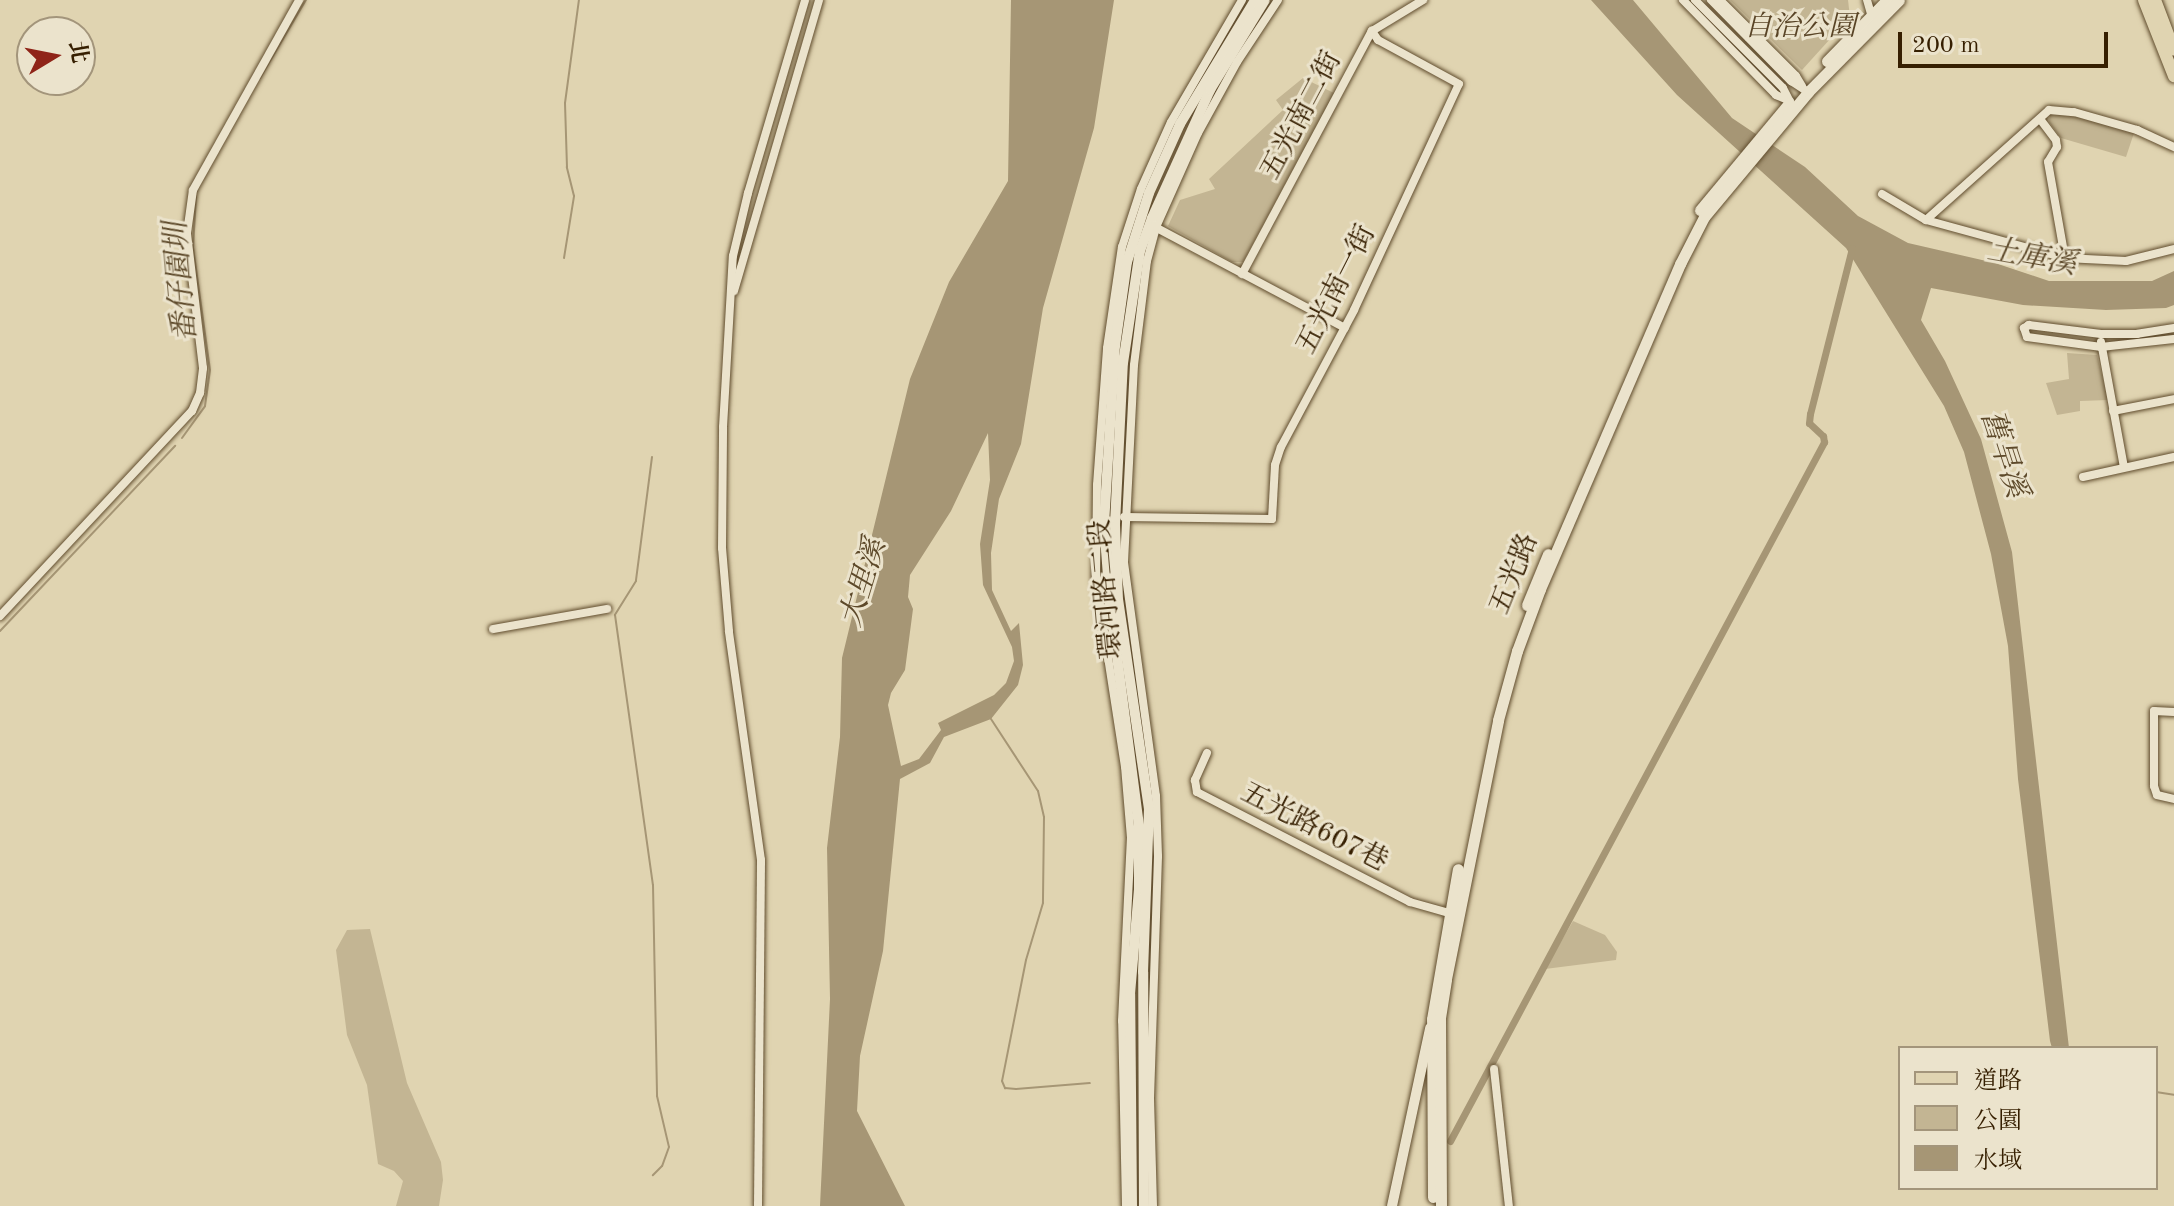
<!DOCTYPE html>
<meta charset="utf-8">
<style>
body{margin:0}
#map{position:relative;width:2174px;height:1206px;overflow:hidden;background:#e0d4b1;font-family:"Old Standard TT","Noto Serif TC",serif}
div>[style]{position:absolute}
.green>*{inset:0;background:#c3b593}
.water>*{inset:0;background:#a69675}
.stream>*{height:2px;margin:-1px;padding:0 1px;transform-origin:1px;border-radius:1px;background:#a69675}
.canal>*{height:7px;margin:-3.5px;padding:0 3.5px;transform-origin:3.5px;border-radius:3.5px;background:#a69675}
.roads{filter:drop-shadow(0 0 2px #604c2d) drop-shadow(0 0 2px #604c2d)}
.minor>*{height:8px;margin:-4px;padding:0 4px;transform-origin:4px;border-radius:4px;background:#ebe3cc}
.tertiary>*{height:10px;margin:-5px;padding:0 5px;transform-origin:5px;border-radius:5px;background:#ebe3cc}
.secondary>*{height:11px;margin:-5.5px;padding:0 5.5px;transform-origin:5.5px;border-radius:5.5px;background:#ebe3cc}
.primary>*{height:12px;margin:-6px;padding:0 6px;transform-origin:6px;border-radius:6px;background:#e0d4b1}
span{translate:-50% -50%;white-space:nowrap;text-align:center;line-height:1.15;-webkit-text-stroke:6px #ebe3cc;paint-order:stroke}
.park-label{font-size:28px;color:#594426;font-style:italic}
.street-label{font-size:28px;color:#361f01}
.water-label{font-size:30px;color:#5d492a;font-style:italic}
.legend{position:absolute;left:1898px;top:1046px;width:260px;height:144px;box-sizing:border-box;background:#ebe3cc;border:2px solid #a3957b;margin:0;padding:10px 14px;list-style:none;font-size:24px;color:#361f01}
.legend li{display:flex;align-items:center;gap:16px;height:40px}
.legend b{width:40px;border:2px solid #a3957b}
.north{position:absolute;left:16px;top:16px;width:80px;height:80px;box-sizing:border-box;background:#ebe3cc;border:2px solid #a3957b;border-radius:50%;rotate:80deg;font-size:22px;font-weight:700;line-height:32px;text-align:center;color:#361f01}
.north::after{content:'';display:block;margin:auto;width:28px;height:36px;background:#8f2418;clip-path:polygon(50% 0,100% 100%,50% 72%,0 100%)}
.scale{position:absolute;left:1898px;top:32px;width:210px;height:36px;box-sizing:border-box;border:4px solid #361f01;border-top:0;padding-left:10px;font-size:24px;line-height:28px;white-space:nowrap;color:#361f01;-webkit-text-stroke:6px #ebe3cc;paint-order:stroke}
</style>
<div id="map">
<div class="green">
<i style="clip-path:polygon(1730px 0,1848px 0,1850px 17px,1802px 70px)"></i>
<i style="clip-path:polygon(1303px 78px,1334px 93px,1243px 262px,1232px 262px,1168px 226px,1180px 200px,1215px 189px,1209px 179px,1283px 110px,1276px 100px)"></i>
<i style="clip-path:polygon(2050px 113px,2070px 113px,2134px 133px,2126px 157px,2061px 138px,2049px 122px)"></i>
<i style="clip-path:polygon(2067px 353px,2097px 355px,2108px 400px,2080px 401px,2080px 411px,2057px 415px,2046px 383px,2069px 379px)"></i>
<i style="clip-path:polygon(1573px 921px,1605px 935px,1617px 952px,1616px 960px,1545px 969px)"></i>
<i style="clip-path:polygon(370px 929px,407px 1083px,441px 1162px,443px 1180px,439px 1206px,396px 1206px,403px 1181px,394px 1171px,378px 1164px,367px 1085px,347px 1035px,336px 950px,347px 930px)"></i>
</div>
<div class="water">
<i style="clip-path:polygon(evenodd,1011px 0,1114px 0,1094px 128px,1043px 308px,1021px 444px,999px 499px,991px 553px,992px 590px,1011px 631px,1019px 623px,1023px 665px,1018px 685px,991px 719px,944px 737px,930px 763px,900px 779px,883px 951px,860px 1056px,857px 1111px,905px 1206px,820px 1206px,830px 999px,827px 848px,840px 737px,842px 658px,910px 379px,949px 282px,1008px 181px,1011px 0,988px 433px,990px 480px,980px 544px,983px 585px,1012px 647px,1014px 661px,1006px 683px,994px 695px,938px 723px,941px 730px,919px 759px,901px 766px,888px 705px,891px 693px,905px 670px,913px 609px,908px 597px,910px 575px,951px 511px,988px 433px)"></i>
<i style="clip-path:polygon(1591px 0,1633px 0,1732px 118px,1805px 167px,1858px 216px,1908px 243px,1995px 263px,2049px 281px,2152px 281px,2174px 271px,2174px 305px,2166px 308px,2106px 310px,2023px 305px,1931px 288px,1921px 320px,1945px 361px,1981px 439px,2012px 552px,2069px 1048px,2052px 1048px,2050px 1041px,2018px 779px,2008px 646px,1991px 554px,1964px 452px,1944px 406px,1846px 248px,1677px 95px)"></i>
</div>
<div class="stream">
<i style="left:260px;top:78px;width:91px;rotate:-59.5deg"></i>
<i style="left:564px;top:258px;width:63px;rotate:-80.8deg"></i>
<i style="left:574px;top:196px;width:30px;rotate:-104deg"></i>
<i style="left:567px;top:167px;width:64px;rotate:-91.8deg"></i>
<i style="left:565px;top:103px;width:104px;rotate:-82.3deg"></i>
<i style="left:182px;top:438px;width:39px;rotate:-54deg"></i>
<i style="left:205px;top:406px;width:36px;rotate:-82deg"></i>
<i style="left:210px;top:370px;width:123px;rotate:-97.9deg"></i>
<i style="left:193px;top:248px;width:52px;rotate:-86.7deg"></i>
<i style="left:652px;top:457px;width:125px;rotate:97.4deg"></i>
<i style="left:636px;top:581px;width:40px;rotate:122deg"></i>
<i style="left:615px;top:615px;width:273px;rotate:82deg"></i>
<i style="left:653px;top:885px;width:211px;rotate:88.9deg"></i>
<i style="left:657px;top:1096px;width:52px;rotate:76.8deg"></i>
<i style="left:669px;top:1147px;width:20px;rotate:110deg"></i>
<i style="left:662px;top:1166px;width:13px;rotate:135deg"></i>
<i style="left:0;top:631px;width:255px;rotate:-46.6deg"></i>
<i style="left:991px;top:719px;width:86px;rotate:56.9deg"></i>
<i style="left:1038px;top:791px;width:27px;rotate:77deg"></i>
<i style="left:1044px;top:817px;width:86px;rotate:90.7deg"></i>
<i style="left:1043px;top:903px;width:59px;rotate:106.6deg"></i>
<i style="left:1026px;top:960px;width:123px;rotate:101.2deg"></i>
<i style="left:1002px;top:1081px;width:8px;rotate:67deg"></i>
<i style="left:1005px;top:1088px;width:11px;rotate:5deg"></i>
<i style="left:1016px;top:1089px;width:74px;rotate:-4.6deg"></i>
<i style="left:2156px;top:1092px;width:18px;rotate:9deg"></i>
</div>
<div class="canal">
<i style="left:1450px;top:1141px;width:793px;rotate:-61.85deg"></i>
<i style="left:1824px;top:442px;width:6px;rotate:-99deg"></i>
<i style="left:1823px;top:436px;width:19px;rotate:-137deg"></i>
<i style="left:1809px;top:423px;width:9px;rotate:-84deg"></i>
<i style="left:1810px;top:414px;width:171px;rotate:-75.8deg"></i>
</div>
<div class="roads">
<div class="minor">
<i style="left:1683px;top:0;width:133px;rotate:45.6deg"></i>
<i style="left:1776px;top:95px;width:15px;rotate:23deg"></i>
<i style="left:1695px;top:0;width:124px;rotate:45deg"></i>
<i style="left:1783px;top:88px;width:13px;rotate:63deg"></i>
<i style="left:1711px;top:0;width:114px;rotate:45.4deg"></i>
<i style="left:1791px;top:81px;width:20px;rotate:33deg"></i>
<i style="left:1720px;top:0;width:107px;rotate:45deg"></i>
<i style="left:1796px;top:76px;width:12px;rotate:59deg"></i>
<i style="left:1867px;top:0;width:19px;rotate:74deg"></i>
<i style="left:2040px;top:119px;width:26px;rotate:53deg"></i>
<i style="left:2056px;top:140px;width:7px;rotate:82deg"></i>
<i style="left:2057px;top:147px;width:17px;rotate:121deg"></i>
<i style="left:2048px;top:162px;width:97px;rotate:80deg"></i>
<i style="left:1882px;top:194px;width:51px;rotate:30.6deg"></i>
<i style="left:1926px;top:220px;width:144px;rotate:15.3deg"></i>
<i style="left:2065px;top:258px;width:61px;rotate:2.8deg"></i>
<i style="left:2126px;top:261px;width:49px;rotate:-14deg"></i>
<i style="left:1926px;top:220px;width:165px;rotate:-41.8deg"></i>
<i style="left:2049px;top:110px;width:25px;rotate:5deg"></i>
<i style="left:2074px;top:112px;width:66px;rotate:15.9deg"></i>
<i style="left:2137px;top:130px;width:41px;rotate:24.7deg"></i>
<i style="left:1155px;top:227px;width:215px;rotate:28deg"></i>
<i style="left:1242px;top:274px;width:276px;rotate:-61.9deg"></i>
<i style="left:1372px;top:31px;width:60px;rotate:-31.3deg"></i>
<i style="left:734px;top:291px;width:303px;rotate:-73.7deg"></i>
<i style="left:2174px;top:328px;width:37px;rotate:171deg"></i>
<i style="left:2137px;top:334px;width:36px;rotate:180deg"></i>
<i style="left:2101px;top:334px;width:73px;rotate:-172.9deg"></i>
<i style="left:2029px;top:325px;width:6px;rotate:149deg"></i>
<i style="left:2024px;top:328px;width:9px;rotate:72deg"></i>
<i style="left:2027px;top:337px;width:75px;rotate:7.7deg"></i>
<i style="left:2101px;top:347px;width:73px;rotate:-6.3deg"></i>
<i style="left:2101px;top:342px;width:127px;rotate:79.6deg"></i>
<i style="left:2113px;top:411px;width:62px;rotate:-11.1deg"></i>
<i style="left:2083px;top:477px;width:93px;rotate:-12.4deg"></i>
<i style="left:1124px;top:517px;width:148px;rotate:0.8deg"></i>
<i style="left:1272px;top:519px;width:54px;rotate:-86.8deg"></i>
<i style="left:1275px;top:465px;width:19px;rotate:-72deg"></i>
<i style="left:1281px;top:447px;width:155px;rotate:-61.9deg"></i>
<i style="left:1354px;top:310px;width:249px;rotate:-65.1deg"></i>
<i style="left:1459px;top:84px;width:92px;rotate:-151.5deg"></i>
<i style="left:1378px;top:40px;width:11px;rotate:-124deg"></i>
<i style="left:0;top:616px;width:281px;rotate:-46.9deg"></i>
<i style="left:192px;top:411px;width:20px;rotate:-66deg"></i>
<i style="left:200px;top:393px;width:25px;rotate:-83deg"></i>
<i style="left:203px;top:368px;width:136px;rotate:-96.8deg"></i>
<i style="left:187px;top:233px;width:43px;rotate:-82.1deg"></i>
<i style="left:193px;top:190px;width:218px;rotate:-60.8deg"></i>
<i style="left:493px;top:629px;width:116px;rotate:-10deg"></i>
<i style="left:2174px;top:712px;width:20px;rotate:-177deg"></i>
<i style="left:2154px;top:711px;width:75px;rotate:90deg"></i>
<i style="left:2154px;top:786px;width:9px;rotate:72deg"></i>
<i style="left:2157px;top:795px;width:17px;rotate:13deg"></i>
<i style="left:1207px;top:753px;width:30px;rotate:114deg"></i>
<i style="left:1195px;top:780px;width:12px;rotate:81deg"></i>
<i style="left:1197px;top:792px;width:240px;rotate:27.3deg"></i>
<i style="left:1410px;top:902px;width:41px;rotate:15.8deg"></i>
<i style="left:1494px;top:1069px;width:138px;rotate:83.8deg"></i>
<i style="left:758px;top:1206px;width:346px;rotate:-89.5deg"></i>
<i style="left:761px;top:860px;width:231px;rotate:-98deg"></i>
<i style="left:729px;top:631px;width:83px;rotate:-94.8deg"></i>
<i style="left:722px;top:548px;width:121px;rotate:-89.5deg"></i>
<i style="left:723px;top:427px;width:171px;rotate:-86.7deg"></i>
<i style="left:733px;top:256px;width:65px;rotate:-76.6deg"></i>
<i style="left:748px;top:193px;width:201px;rotate:-73.5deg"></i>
<i style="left:1126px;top:1206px;width:185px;rotate:-91.2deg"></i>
<i style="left:1122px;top:1021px;width:183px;rotate:-87.2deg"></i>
<i style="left:1131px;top:838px;width:71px;rotate:-94.8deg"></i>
<i style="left:1125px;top:767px;width:189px;rotate:-98.8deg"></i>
<i style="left:1096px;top:580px;width:95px;rotate:-89.4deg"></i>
<i style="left:1097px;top:485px;width:137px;rotate:-85.8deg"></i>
<i style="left:1107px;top:348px;width:102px;rotate:-81.6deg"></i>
<i style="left:1122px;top:247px;width:61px;rotate:-71.9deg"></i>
<i style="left:1141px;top:189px;width:73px;rotate:-65.9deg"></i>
<i style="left:1171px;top:122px;width:141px;rotate:-59.8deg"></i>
<i style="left:1153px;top:1206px;width:108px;rotate:-91.6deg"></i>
<i style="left:1150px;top:1098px;width:242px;rotate:-88.1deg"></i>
<i style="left:1158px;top:856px;width:60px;rotate:-91.9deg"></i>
<i style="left:1156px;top:796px;width:236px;rotate:-97.8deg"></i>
<i style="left:1124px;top:562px;width:197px;rotate:-87.1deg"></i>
<i style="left:1134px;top:365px;width:105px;rotate:-82.9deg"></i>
<i style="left:1147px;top:261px;width:35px;rotate:-75deg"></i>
<i style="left:1156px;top:227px;width:103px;rotate:-65.9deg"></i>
<i style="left:1198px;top:133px;width:81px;rotate:-61.2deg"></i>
<i style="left:1237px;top:62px;width:74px;rotate:-56.5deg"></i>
</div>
<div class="tertiary">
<i style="left:1132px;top:1206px;width:212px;rotate:-90.5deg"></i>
<i style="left:1130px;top:994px;width:104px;rotate:-85.1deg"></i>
<i style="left:1139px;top:890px;width:64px;rotate:-90deg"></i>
<i style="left:1139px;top:826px;width:225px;rotate:-97.4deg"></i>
<i style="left:1110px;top:603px;width:79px;rotate:-94.3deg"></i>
<i style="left:1104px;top:524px;width:178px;rotate:-86.5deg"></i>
<i style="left:1115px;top:346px;width:85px;rotate:-81.9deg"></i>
<i style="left:1127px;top:262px;width:72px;rotate:-72.3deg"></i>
<i style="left:1149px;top:193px;width:76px;rotate:-65.8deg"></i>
<i style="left:1180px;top:124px;width:145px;rotate:-58.8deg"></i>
<i style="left:1144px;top:1206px;width:234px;rotate:-90.2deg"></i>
<i style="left:1143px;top:972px;width:163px;rotate:-87.9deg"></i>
<i style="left:1149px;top:809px;width:211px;rotate:-98.4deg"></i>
<i style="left:1118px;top:600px;width:76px;rotate:-92.3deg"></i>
<i style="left:1115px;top:524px;width:161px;rotate:-87.2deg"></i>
<i style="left:1123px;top:363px;width:113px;rotate:-81.4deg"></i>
<i style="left:1140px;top:251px;width:35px;rotate:-70deg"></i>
<i style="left:1152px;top:218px;width:141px;rotate:-65.6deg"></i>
<i style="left:1210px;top:90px;width:105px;rotate:-58.6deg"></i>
<i style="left:1392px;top:1206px;width:182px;rotate:-77.9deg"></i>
</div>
<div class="secondary">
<i style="left:1827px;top:61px;width:86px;rotate:-45.5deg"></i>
<i style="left:1700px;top:210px;width:139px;rotate:-50.2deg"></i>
<i style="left:1527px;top:605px;width:55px;rotate:-67.6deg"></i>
<i style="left:1433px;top:1197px;width:178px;rotate:-90.3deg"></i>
<i style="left:1432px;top:1019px;width:152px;rotate:-80.2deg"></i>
<i style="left:1441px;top:1206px;width:188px;rotate:-90.3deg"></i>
<i style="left:1440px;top:1018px;width:39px;rotate:-81deg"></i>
<i style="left:1446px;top:979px;width:264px;rotate:-78.6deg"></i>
<i style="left:1498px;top:720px;width:72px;rotate:-74.6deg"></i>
<i style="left:1517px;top:651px;width:66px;rotate:-69.6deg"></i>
<i style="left:1540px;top:589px;width:354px;rotate:-66.7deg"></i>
<i style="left:1680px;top:264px;width:53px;rotate:-62.9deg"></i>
<i style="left:1704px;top:217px;width:163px;rotate:-50.2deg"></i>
<i style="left:1808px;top:92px;width:129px;rotate:-45.3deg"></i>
</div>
<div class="primary">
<i style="left:2144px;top:0;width:82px;rotate:68.5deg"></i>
<i style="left:2155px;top:0;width:53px;rotate:69.2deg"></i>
</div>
</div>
<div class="park-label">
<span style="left:1800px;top:28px">自治公園</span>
</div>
<div class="street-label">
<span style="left:1302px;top:116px;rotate:-62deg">五光南二街</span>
<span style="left:1337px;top:290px;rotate:-63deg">五光南一街</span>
<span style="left:1515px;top:574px;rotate:-68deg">五光路</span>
<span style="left:1107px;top:589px;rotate:-95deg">環河路二段</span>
<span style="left:1314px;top:828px;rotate:27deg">五光路607巷</span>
</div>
<div class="water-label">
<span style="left:2032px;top:258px;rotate:10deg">土庫溪</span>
<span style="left:182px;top:282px;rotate:-95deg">番仔園圳</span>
<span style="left:2003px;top:454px;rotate:72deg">舊旱溪</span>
<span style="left:864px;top:583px;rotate:-73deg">大里溪</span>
</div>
<ul class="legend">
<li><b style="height:10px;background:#e0d4b1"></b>道路</li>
<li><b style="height:22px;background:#c3b593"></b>公園</li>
<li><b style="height:22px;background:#a69675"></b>水域</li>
</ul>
<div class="north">北</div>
<div class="scale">200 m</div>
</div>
